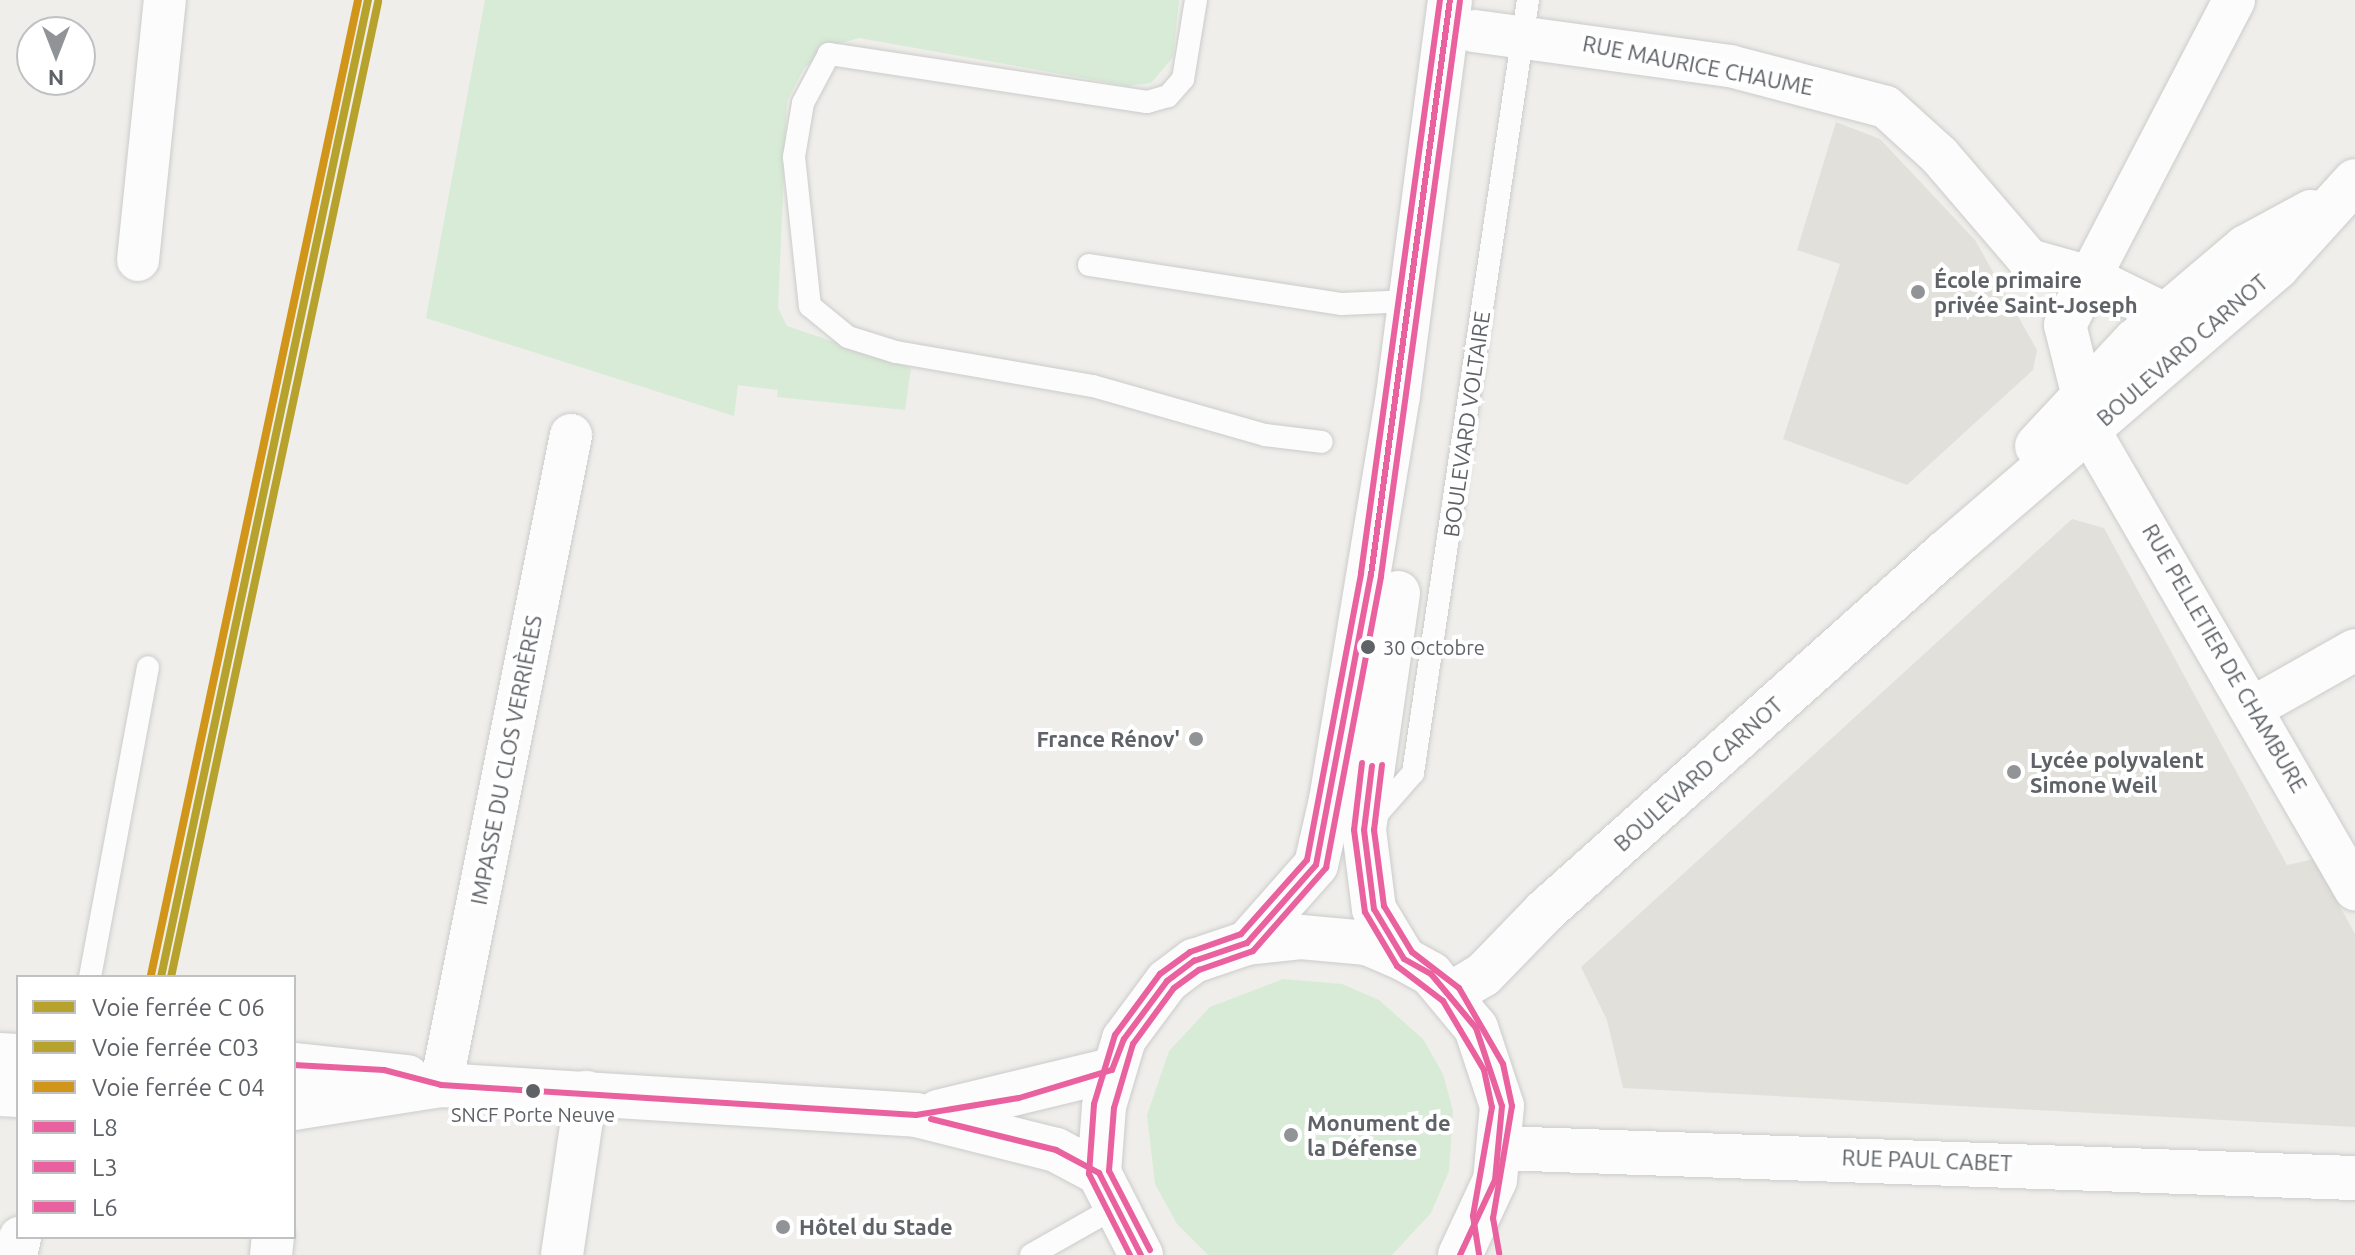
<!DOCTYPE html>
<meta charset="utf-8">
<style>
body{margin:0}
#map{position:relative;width:2355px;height:1255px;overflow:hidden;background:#efeeea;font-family:Ubuntu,sans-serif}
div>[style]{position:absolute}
.education>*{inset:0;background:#e2e0da}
.green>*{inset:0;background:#d8ebd6}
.roads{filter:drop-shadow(0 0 2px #cbcccc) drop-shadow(0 0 2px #cbcccc)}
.service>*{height:22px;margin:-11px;padding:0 11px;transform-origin:11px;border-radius:11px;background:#fdfcfc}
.minor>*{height:42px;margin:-21px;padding:0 21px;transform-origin:21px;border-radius:21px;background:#fdfcfc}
.tertiary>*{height:44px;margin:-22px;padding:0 22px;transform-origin:22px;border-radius:22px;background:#fdfcfc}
.secondary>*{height:44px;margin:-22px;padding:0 22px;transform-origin:22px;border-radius:22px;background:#fdfcfc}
.bus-1>*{height:6px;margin:-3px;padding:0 3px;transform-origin:3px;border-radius:3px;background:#ea619f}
.bus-2>*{height:6px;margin:-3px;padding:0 3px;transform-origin:3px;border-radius:3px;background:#ea619f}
.bus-3>*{height:6px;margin:-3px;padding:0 3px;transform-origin:3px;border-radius:3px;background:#ea619f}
.rail-1>*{height:8px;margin:-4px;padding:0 4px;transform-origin:4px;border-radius:4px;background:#b7a22d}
.rail-2>*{height:8px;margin:-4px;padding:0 4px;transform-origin:4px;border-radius:4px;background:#b7a22d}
.rail-3>*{height:8px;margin:-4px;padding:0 4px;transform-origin:4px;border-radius:4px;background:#d1951a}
.dots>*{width:22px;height:22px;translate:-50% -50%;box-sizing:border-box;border:4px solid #fff;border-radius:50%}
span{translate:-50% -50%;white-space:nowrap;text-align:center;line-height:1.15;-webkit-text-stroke:8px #fff;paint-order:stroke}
.bus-label{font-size:20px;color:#5f6368}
.left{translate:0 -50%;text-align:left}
.street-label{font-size:22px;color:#5f6368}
.poi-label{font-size:22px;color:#5f6368;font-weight:700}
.right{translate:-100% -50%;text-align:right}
.legend{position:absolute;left:16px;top:975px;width:280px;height:264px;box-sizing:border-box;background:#fff;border:2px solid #bfc1c3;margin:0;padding:10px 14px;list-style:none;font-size:24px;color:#5f6368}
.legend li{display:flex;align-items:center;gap:16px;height:40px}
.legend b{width:40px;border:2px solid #bfc1c3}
.north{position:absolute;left:16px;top:16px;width:80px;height:80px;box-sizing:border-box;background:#fff;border:2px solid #bfc1c3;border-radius:50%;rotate:180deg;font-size:22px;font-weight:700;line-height:32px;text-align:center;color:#5f6368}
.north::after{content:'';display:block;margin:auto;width:28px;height:36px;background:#919496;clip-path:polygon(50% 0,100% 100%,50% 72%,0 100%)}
</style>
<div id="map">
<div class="education">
<i style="clip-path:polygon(1836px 122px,1880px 139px,1975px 240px,2037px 350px,2033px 370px,1907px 485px,1783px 439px,1840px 264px,1797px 250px)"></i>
<i style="clip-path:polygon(2072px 519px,2104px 528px,2287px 865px,2314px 859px,2355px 934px,2355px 1127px,1623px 1088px,1607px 1020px,1581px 967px)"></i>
</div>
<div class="green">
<i style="clip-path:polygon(485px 0,1179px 0,1173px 57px,1151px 83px,1128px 86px,859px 38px,831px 46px,804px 68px,787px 101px,778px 308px,787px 326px,911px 368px,905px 410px,777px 397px,778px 390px,738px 385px,734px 416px,426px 318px)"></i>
<i style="clip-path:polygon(1283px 979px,1342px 984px,1379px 1000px,1423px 1039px,1443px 1074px,1453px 1111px,1449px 1171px,1431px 1213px,1392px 1255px,1208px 1255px,1177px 1224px,1155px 1184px,1147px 1115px,1169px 1051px,1210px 1007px)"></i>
</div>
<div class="roads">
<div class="service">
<i style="left:1196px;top:0;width:80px;rotate:99.3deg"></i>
<i style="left:1183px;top:79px;width:23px;rotate:131deg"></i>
<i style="left:1168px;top:96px;width:22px;rotate:164deg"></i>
<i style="left:1147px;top:102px;width:322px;rotate:-171.4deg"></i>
<i style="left:829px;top:54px;width:55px;rotate:118deg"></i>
<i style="left:803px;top:103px;width:55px;rotate:99.5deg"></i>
<i style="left:794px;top:157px;width:150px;rotate:83.9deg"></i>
<i style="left:810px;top:306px;width:49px;rotate:39.2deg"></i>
<i style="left:848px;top:337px;width:50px;rotate:17.4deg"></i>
<i style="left:896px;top:352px;width:200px;rotate:9.8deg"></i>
<i style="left:1093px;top:386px;width:179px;rotate:15.9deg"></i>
<i style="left:1265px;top:435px;width:57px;rotate:7deg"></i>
<i style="left:1089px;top:265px;width:256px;rotate:8.8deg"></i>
<i style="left:1342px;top:304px;width:69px;rotate:-2.5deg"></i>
<i style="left:1372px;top:820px;width:62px;rotate:-48.9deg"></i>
<i style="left:1413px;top:773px;width:782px;rotate:-81.54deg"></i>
<i style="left:90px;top:977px;width:315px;rotate:-79.4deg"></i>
<i style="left:1031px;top:1255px;width:93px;rotate:-29.6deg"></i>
</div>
<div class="minor">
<i style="left:1474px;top:31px;width:258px;rotate:7.8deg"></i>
<i style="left:1730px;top:66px;width:161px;rotate:14.7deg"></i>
<i style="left:1886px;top:107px;width:72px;rotate:42.2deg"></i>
<i style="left:1939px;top:155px;width:138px;rotate:49.4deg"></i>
<i style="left:2029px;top:260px;width:63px;rotate:15.6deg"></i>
<i style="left:2090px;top:277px;width:86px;rotate:26.3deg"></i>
<i style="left:138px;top:260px;width:261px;rotate:-84.1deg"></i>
<i style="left:2082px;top:393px;width:70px;rotate:-104deg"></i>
<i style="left:2065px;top:325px;width:366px;rotate:-62.5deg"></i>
<i style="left:2089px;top:430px;width:531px;rotate:59.91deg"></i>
<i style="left:2254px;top:707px;width:116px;rotate:-29.4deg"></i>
<i style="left:441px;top:1085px;width:663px;rotate:-78.69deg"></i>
<i style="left:16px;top:1255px;width:18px;rotate:-77deg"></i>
<i style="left:271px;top:1255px;width:18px;rotate:-84deg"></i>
<i style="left:562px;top:1255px;width:165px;rotate:-81.6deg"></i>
</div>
<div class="tertiary">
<i style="left:1398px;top:593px;width:239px;rotate:98.2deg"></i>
<i style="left:1364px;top:830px;width:80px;rotate:82.8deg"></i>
<i style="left:1374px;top:909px;width:58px;rotate:59deg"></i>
<i style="left:1247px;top:943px;width:104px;rotate:-48.5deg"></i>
<i style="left:1316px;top:865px;width:67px;rotate:-77deg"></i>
<i style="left:1331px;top:800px;width:411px;rotate:-80.6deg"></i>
<i style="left:1398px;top:395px;width:398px;rotate:-82.5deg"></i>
<i style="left:0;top:1055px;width:18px;rotate:3deg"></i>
<i style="left:294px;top:1065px;width:114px;rotate:6.1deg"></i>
<i style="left:0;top:1094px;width:18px;rotate:3deg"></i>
<i style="left:294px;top:1108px;width:149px;rotate:-8.9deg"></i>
<i style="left:441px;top:1085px;width:476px;rotate:3.6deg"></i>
<i style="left:916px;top:1115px;width:144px;rotate:14deg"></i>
<i style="left:1056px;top:1150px;width:49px;rotate:28.1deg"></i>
<i style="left:938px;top:1112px;width:179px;rotate:-13.6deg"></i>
<i style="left:1499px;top:1148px;width:857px;rotate:2.01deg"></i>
</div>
<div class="secondary">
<i style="left:2037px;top:446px;width:144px;rotate:-47deg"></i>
<i style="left:2135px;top:341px;width:145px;rotate:-40.3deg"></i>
<i style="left:2246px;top:247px;width:74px;rotate:-28.3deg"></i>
<i style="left:1451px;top:994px;width:37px;rotate:-31deg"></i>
<i style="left:1483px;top:975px;width:89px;rotate:-45.9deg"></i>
<i style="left:1545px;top:911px;width:538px;rotate:-41.84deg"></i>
<i style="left:1946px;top:552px;width:437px;rotate:-40.7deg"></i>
<i style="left:2277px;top:267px;width:116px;rotate:-47.8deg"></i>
<i style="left:1141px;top:1255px;width:92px;rotate:-117.1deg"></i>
<i style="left:1099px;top:1173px;width:67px;rotate:-85.7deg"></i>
<i style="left:1104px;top:1106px;width:70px;rotate:-73.4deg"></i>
<i style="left:1124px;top:1039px;width:72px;rotate:-53.4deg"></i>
<i style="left:1167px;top:981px;width:34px;rotate:-37deg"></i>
<i style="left:1194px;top:961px;width:56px;rotate:-18.8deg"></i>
<i style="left:1247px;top:943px;width:54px;rotate:-6.3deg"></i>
<i style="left:1301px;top:937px;width:66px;rotate:5.2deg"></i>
<i style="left:1367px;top:943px;width:40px;rotate:23.4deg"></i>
<i style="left:1404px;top:959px;width:31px;rotate:29deg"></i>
<i style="left:1431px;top:974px;width:70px;rotate:50.2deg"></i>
<i style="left:1476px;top:1028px;width:82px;rotate:71.6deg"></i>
<i style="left:1502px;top:1106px;width:74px;rotate:95.4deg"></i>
<i style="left:1495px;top:1180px;width:83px;rotate:115deg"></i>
</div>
</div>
<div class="bus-1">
<i style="left:1372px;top:766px;width:64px;rotate:97.1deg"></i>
<i style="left:1364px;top:830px;width:80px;rotate:82.8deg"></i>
<i style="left:1374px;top:909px;width:58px;rotate:59deg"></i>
<i style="left:1404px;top:959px;width:31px;rotate:29deg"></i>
<i style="left:1431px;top:974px;width:70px;rotate:50.2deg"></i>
<i style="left:1476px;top:1028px;width:82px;rotate:71.6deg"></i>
<i style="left:1502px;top:1106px;width:74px;rotate:95.4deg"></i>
<i style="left:1495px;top:1180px;width:83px;rotate:115deg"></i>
<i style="left:294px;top:1065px;width:90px;rotate:3.2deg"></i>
<i style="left:384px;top:1070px;width:59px;rotate:14.7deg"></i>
<i style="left:441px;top:1085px;width:476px;rotate:3.6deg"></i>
<i style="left:916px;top:1115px;width:104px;rotate:-9.4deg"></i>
<i style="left:1019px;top:1098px;width:97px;rotate:-16.8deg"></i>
<i style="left:1112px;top:1070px;width:33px;rotate:-69deg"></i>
<i style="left:1124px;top:1039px;width:72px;rotate:-53.4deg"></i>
<i style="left:1167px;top:981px;width:34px;rotate:-37deg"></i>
<i style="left:1194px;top:961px;width:56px;rotate:-18.8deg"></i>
<i style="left:1247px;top:943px;width:104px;rotate:-48.5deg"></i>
<i style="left:1316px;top:865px;width:295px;rotate:-79.3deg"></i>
<i style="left:1371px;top:575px;width:580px;rotate:-82.18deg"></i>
<i style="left:931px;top:1119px;width:129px;rotate:13.9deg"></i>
<i style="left:1056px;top:1150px;width:49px;rotate:28.1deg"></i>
<i style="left:1099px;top:1173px;width:92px;rotate:62.9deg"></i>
</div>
<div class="bus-2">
<i style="left:1362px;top:763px;width:67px;rotate:96.8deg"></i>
<i style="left:1354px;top:830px;width:83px;rotate:82.4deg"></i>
<i style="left:1365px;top:912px;width:63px;rotate:59.3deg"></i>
<i style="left:1397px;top:966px;width:58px;rotate:37.3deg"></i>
<i style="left:1443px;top:1001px;width:80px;rotate:59.3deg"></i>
<i style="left:1484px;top:1070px;width:38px;rotate:78deg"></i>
<i style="left:1492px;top:1107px;width:111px;rotate:99.9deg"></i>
<i style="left:1473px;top:1216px;width:39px;rotate:81deg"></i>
<i style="left:1150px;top:1250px;width:89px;rotate:-117.4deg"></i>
<i style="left:1109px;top:1171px;width:63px;rotate:-85.5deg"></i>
<i style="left:1114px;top:1108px;width:67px;rotate:-73.5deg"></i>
<i style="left:1133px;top:1044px;width:69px;rotate:-53.8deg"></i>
<i style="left:1174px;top:988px;width:31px;rotate:-36deg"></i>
<i style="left:1199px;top:970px;width:57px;rotate:-19.4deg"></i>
<i style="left:1253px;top:951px;width:111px;rotate:-48.7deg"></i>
<i style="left:1326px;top:868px;width:297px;rotate:-79.3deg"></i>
<i style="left:1381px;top:576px;width:580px;rotate:-82.18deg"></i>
</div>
<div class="bus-3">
<i style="left:1382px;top:765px;width:65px;rotate:97deg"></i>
<i style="left:1374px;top:830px;width:77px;rotate:82.5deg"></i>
<i style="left:1384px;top:906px;width:54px;rotate:58.7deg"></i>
<i style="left:1412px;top:952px;width:59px;rotate:37.5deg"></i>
<i style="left:1459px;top:988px;width:88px;rotate:59.9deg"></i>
<i style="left:1503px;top:1064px;width:43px;rotate:77.9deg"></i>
<i style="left:1512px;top:1106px;width:114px;rotate:99.6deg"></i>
<i style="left:1493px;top:1218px;width:36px;rotate:80deg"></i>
<i style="left:1130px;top:1255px;width:91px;rotate:-116.8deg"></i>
<i style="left:1089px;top:1174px;width:70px;rotate:-85.9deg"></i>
<i style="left:1094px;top:1104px;width:72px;rotate:-73.1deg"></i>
<i style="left:1115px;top:1035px;width:76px;rotate:-53.6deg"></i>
<i style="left:1160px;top:974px;width:37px;rotate:-36deg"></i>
<i style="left:1190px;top:952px;width:54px;rotate:-19.4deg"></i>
<i style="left:1241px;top:934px;width:99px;rotate:-48.3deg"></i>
<i style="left:1307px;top:860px;width:292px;rotate:-79.3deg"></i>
<i style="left:1361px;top:573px;width:578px;rotate:-82.15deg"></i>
</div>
<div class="rail-1">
<i style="left:161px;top:977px;width:999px;rotate:-78.04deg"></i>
</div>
<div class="rail-2">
<i style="left:171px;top:977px;width:997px;rotate:-78.01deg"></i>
</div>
<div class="rail-3">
<i style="left:151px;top:975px;width:997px;rotate:-78.01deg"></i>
</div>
<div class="dots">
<i style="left:1918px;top:292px;background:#919496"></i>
<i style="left:1368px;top:647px;background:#5f6368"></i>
<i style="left:1196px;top:739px;background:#919496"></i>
<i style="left:2014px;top:772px;background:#919496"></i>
<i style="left:533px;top:1091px;background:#5f6368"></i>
<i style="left:1291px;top:1135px;background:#919496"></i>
<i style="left:783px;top:1227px;background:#919496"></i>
</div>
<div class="bus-label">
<span class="left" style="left:1383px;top:647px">30 Octobre</span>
<span style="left:533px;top:1114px">SNCF Porte Neuve</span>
</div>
<div class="street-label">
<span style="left:1698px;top:65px;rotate:11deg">RUE MAURICE CHAUME</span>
<span style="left:2182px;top:350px;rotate:-41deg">BOULEVARD CARNOT</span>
<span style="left:1466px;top:424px;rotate:-82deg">BOULEVARD VOLTAIRE</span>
<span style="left:2225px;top:658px;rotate:60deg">RUE PELLETIER DE CHAMBURE</span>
<span style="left:506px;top:760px;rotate:-79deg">IMPASSE DU CLOS VERRIÈRES</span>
<span style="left:1698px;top:774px;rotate:-42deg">BOULEVARD CARNOT</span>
<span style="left:1927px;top:1160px;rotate:2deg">RUE PAUL CABET</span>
</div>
<div class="poi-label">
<span class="left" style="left:1934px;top:292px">École primaire<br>privée Saint-Joseph</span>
<span class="right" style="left:1180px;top:739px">France Rénov'</span>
<span class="left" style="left:2030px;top:772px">Lycée polyvalent<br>Simone Weil</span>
<span class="left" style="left:1307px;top:1135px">Monument de<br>la Défense</span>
<span class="left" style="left:799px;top:1227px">Hôtel du Stade</span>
</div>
<ul class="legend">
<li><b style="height:10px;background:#b7a22d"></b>Voie ferrée C 06</li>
<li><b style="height:10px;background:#b7a22d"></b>Voie ferrée C03</li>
<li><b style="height:10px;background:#d1951a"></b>Voie ferrée C 04</li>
<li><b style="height:10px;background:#ea619f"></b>L8</li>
<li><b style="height:10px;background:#ea619f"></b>L3</li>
<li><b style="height:10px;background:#ea619f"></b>L6</li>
</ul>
<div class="north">N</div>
</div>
